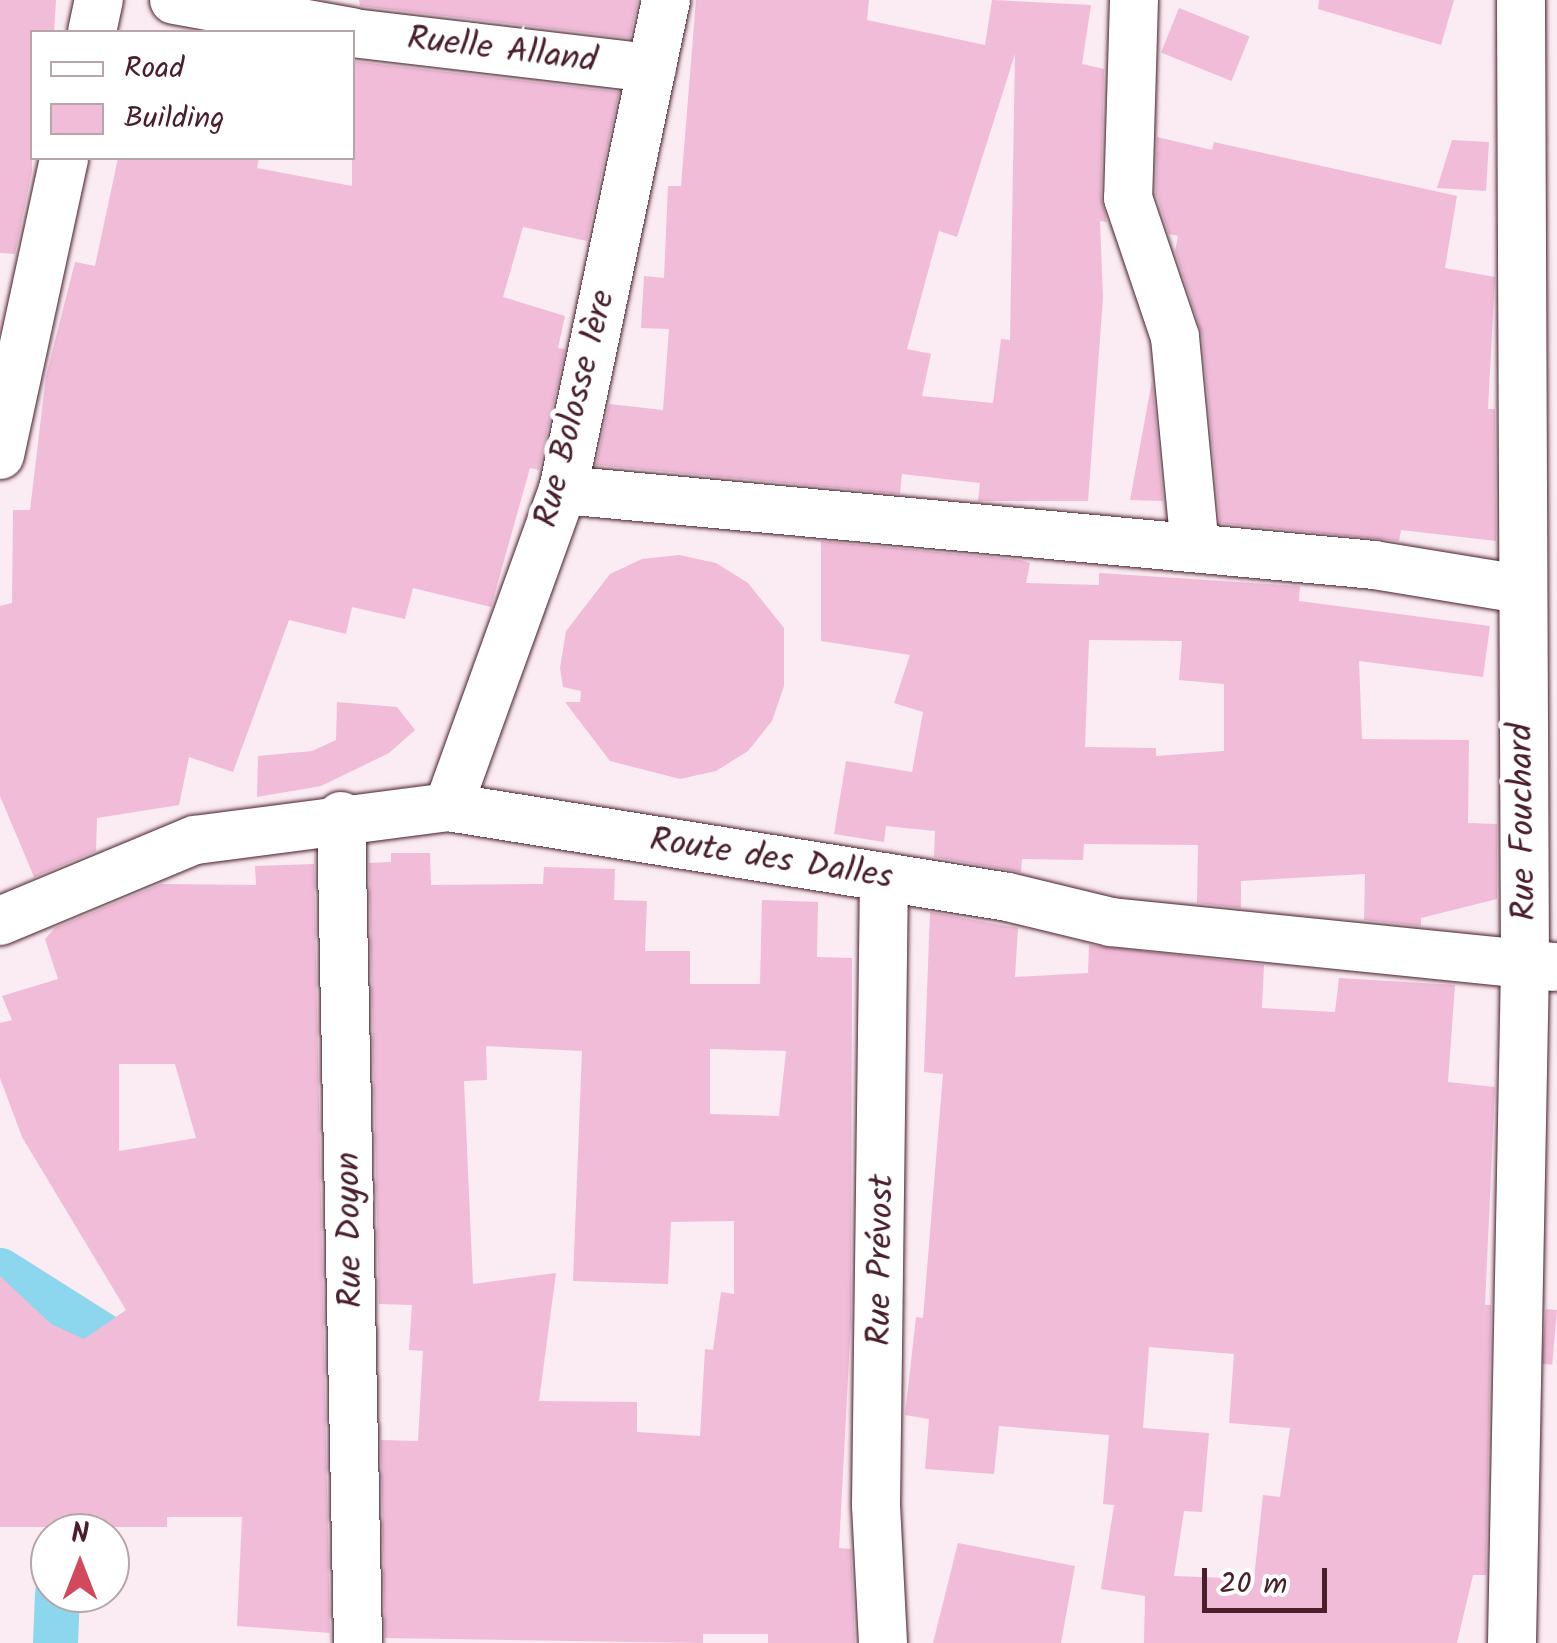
<!DOCTYPE html>
<meta charset="utf-8">
<style>
body{margin:0}
#map{position:relative;width:1557px;height:1643px;overflow:hidden;background:#fbebf3;font-family:Kalam,sans-serif}
div>[style]{position:absolute}
.canal>*{height:45px;margin:-22.5px;padding:0 22.5px;transform-origin:22.5px;border-radius:22.5px;background:#8cd7ed}
.building>*{inset:0;background:#f1bcd8;transform-origin:0 0}
.roads{filter:drop-shadow(0 0 2px #4a1f2b) drop-shadow(0 0 2px #4a1f2b)}
.minor>*{height:48px;margin:-24px;padding:0 24px;transform-origin:24px;border-radius:24px;background:#fff}
span{translate:-50% -50%;white-space:nowrap;text-align:center;line-height:1.15;-webkit-text-stroke:10px #fff;paint-order:stroke}
.street-label{font-size:35px;color:#4a1f2b}
.legend{position:absolute;left:30px;top:30px;width:325px;height:130px;box-sizing:border-box;background:#fff;border:2px solid #b7a5aa;margin:0;padding:12px 18px;list-style:none;font-size:30px;color:#4a1f2b}
.legend li{display:flex;align-items:center;gap:20px;height:50px}
.legend b{width:50px;border:2px solid #b7a5aa}
.north{position:absolute;left:30px;top:1513px;width:100px;height:100px;box-sizing:border-box;background:#fff;border:2px solid #b7a5aa;border-radius:50%;rotate:0deg;font-size:28px;font-weight:700;line-height:40px;text-align:center;color:#4a1f2b}
.north::after{content:'';display:block;margin:auto;width:35px;height:45px;background:#d1495b;clip-path:polygon(50% 0,100% 100%,50% 72%,0 100%)}
.scale{position:absolute;left:1202px;top:1568px;width:125px;height:45px;box-sizing:border-box;border:5px solid #4a1f2b;border-top:0;padding-left:12px;font-size:30px;line-height:35px;white-space:nowrap;color:#4a1f2b;-webkit-text-stroke:8px #fff;paint-order:stroke}
</style>
<div id="map">
<div class="canal">
<i style="left:0;top:1270px;width:165px;rotate:32.3deg"></i>
<i style="left:139px;top:1358px;width:8px;rotate:83deg"></i>
<i style="left:55px;top:1643px;width:50px;rotate:-87.7deg"></i>
</div>
<div class="building">
<i style="clip-path:polygon(0 0,56px 0,54px 32px,32px 32px,32px 171px,15px 254px,0 253px)"></i>
<i style="clip-path:polygon(359px 0,638px 0,630px 38px,360px 6px)"></i>
<i style="clip-path:polygon(evenodd,696px 0,869px 0,867px 20px,985px 45px,992px 0,1091px 5px,1082px 64px,1104px 69px,1101px 197px,1107px 222px,1100px 221px,1103px 298px,1088px 501px,978px 501px,980px 483px,902px 474px,900px 494px,596px 465px,609px 404px,663px 410px,669px 329px,641px 328px,644px 276px,664px 278px,668px 186px,681px 186px,696px 0,1015px 54px,1010px 340px,1001px 339px,993px 403px,922px 396px,931px 354px,907px 349px,939px 231px,957px 237px,1015px 54px)"></i>
<i style="clip-path:polygon(1319px 0,1454px 0,1441px 45px,1318px 9px)"></i>
<i style="left:1179px;top:8px;width:76px;height:48px;rotate:22deg"></i>
<i style="clip-path:polygon(352px 61px,619px 92px,587px 241px,523px 227px,503px 297px,565px 316px,558px 348px,565px 349px,539px 470px,530px 468px,491px 607px,413px 588px,405px 619px,352px 607px,346px 634px,289px 620px,233px 772px,189px 757px,179px 805px,97px 818px,96px 851px,34px 877px,0 796px,0 606px,12px 603px,13px 510px,30px 510px,46px 376px,75px 262px,95px 266px,118px 158px,259px 158px,257px 168px,352px 186px)"></i>
<i style="clip-path:polygon(1157px 137px,1212px 150px,1214px 142px,1457px 196px,1445px 268px,1495px 277px,1488px 409px,1495px 409px,1496px 541px,1401px 530px,1399px 541px,1220px 523px,1202px 334px,1175px 251px,1178px 236px,1169px 234px,1156px 194px)"></i>
<i style="clip-path:polygon(1452px 140px,1489px 142px,1486px 191px,1437px 188px)"></i>
<i style="clip-path:polygon(1152px 381px,1163px 501px,1130px 500px)"></i>
<i style="clip-path:polygon(evenodd,821px 541px,1021px 560px,1030px 563px,1026px 583px,1099px 585px,1099px 573px,1300px 586px,1299px 601px,1490px 626px,1483px 677px,1359px 661px,1362px 739px,1469px 740px,1468px 823px,1497px 824px,1497px 899px,1421px 918px,1421px 926px,1364px 920px,1365px 874px,1241px 881px,1241px 908px,1197px 903px,1198px 845px,1084px 844px,1083px 860px,1022px 859px,1021px 872px,934px 857px,935px 831px,886px 826px,884px 842px,834px 834px,846px 761px,912px 772px,923px 712px,894px 703px,910px 655px,821px 641px,821px 541px,1089px 640px,1182px 641px,1179px 680px,1224px 684px,1224px 751px,1156px 756px,1156px 748px,1085px 747px,1089px 640px)"></i>
<i style="clip-path:polygon(679px 555px,716px 563px,748px 583px,784px 628px,784px 686px,772px 721px,748px 751px,716px 771px,680px 779px,610px 761px,565px 702px,580px 702px,581px 691px,563px 687px,560px 668px,566px 631px,610px 574px,642px 559px)"></i>
<i style="clip-path:polygon(337px 702px,397px 707px,415px 730px,389px 753px,321px 786px,257px 797px,258px 756px,312px 751px,336px 740px)"></i>
<i style="clip-path:polygon(evenodd,391px 853px,430px 853px,431px 885px,543px 884px,544px 867px,615px 869px,614px 900px,647px 901px,645px 951px,690px 951px,690px 984px,760px 984px,762px 900px,818px 902px,817px 957px,852px 958px,851px 1321px,839px 1548px,851px 1549px,855px 1643px,768px 1643px,768px 1634px,703px 1634px,703px 1643px,385px 1638px,381px 1440px,418px 1441px,423px 1351px,409px 1350px,412px 1305px,379px 1304px,369px 863px,391px 862px,391px 853px,486px 1046px,582px 1051px,573px 1281px,668px 1284px,671px 1222px,734px 1221px,734px 1294px,721px 1292px,713px 1350px,705px 1349px,700px 1436px,637px 1432px,637px 1402px,539px 1401px,556px 1273px,473px 1284px,464px 1081px,487px 1080px,486px 1046px,391px 853px,710px 1049px,786px 1051px,779px 1116px,710px 1114px,710px 1049px)"></i>
<i style="clip-path:polygon(evenodd,314px 864px,330px 1633px,237px 1626px,242px 1517px,167px 1517px,167px 1527px,0 1527px,0 1276px,51px 1324px,84px 1339px,126px 1310px,22px 1137px,0 1078px,0 1023px,12px 1020px,2px 996px,58px 979px,45px 939px,55px 928px,161px 884px,256px 885px,255px 866px,314px 864px,119px 1064px,175px 1064px,196px 1138px,119px 1151px,119px 1064px)"></i>
<i style="clip-path:polygon(evenodd,930px 912px,1018px 928px,1015px 977px,1088px 973px,1089px 945px,1264px 965px,1262px 1008px,1335px 1012px,1339px 978px,1455px 985px,1448px 1082px,1495px 1087px,1485px 1305px,1491px 1305px,1486px 1575px,1473px 1575px,1457px 1643px,1144px 1643px,1145px 1596px,1101px 1589px,1114px 1505px,1103px 1504px,1109px 1435px,999px 1426px,994px 1474px,925px 1469px,929px 1419px,905px 1415px,916px 1317px,923px 1318px,943px 1074px,924px 1072px,930px 912px,1149px 1347px,1234px 1354px,1229px 1423px,1290px 1428px,1280px 1497px,1263px 1495px,1254px 1579px,1174px 1576px,1184px 1511px,1202px 1512px,1209px 1433px,1143px 1428px,1149px 1347px)"></i>
<i style="left:1546px;top:1309px;width:11px;height:55px;rotate:5deg"></i>
<i style="clip-path:polygon(958px 1543px,1075px 1566px,1061px 1643px,933px 1643px)"></i>
</div>
<div class="roads">
<div class="minor">
<i style="left:174px;top:0;width:181px;rotate:10.2deg"></i>
<i style="left:1134px;top:0;width:198px;rotate:91.7deg"></i>
<i style="left:1128px;top:198px;width:147px;rotate:71.3deg"></i>
<i style="left:1175px;top:337px;width:211px;rotate:84.6deg"></i>
<i style="left:92px;top:32px;width:33px;rotate:-78deg"></i>
<i style="left:352px;top:33px;width:302px;rotate:6.7deg"></i>
<i style="left:0;top:455px;width:304px;rotate:-77.8deg"></i>
<i style="left:563px;top:490px;width:814px;rotate:5.28deg"></i>
<i style="left:1374px;top:565px;width:149px;rotate:9.3deg"></i>
<i style="left:448px;top:807px;width:337px;rotate:-70.1deg"></i>
<i style="left:563px;top:490px;width:501px;rotate:-78.13deg"></i>
<i style="left:341px;top:816px;width:827px;rotate:88.82deg"></i>
<i style="left:0;top:921px;width:211px;rotate:-22.6deg"></i>
<i style="left:195px;top:840px;width:255px;rotate:-7.4deg"></i>
<i style="left:448px;top:807px;width:567px;rotate:9.13deg"></i>
<i style="left:1008px;top:897px;width:106px;rotate:13.6deg"></i>
<i style="left:1111px;top:922px;width:445px;rotate:5.8deg"></i>
<i style="left:883px;top:1643px;width:138px;rotate:-92.9deg"></i>
<i style="left:876px;top:1505px;width:628px;rotate:-89.27deg"></i>
<i style="left:1512px;top:1643px;width:678px;rotate:-88.9deg"></i>
<i style="left:1525px;top:965px;width:965px;rotate:-90.24deg"></i>
</div>
</div>
<div class="street-label">
<span style="left:502px;top:51px;rotate:7deg">Ruelle Alland</span>
<span style="left:576px;top:409px;rotate:-76deg">Rue Bolosse 1ère</span>
<span style="left:1524px;top:822px;rotate:-91deg">Rue Fouchard</span>
<span style="left:771px;top:860px;rotate:9deg">Route des Dalles</span>
<span style="left:351px;top:1230px;rotate:-91deg">Rue Doyon</span>
<span style="left:882px;top:1260px;rotate:-89deg">Rue Prévost</span>
</div>
<ul class="legend">
<li><b style="height:12px;background:#fff"></b>Road</li>
<li><b style="height:28px;background:#f1bcd8"></b>Building</li>
</ul>
<div class="north">N</div>
<div class="scale">20 m</div>
</div>
